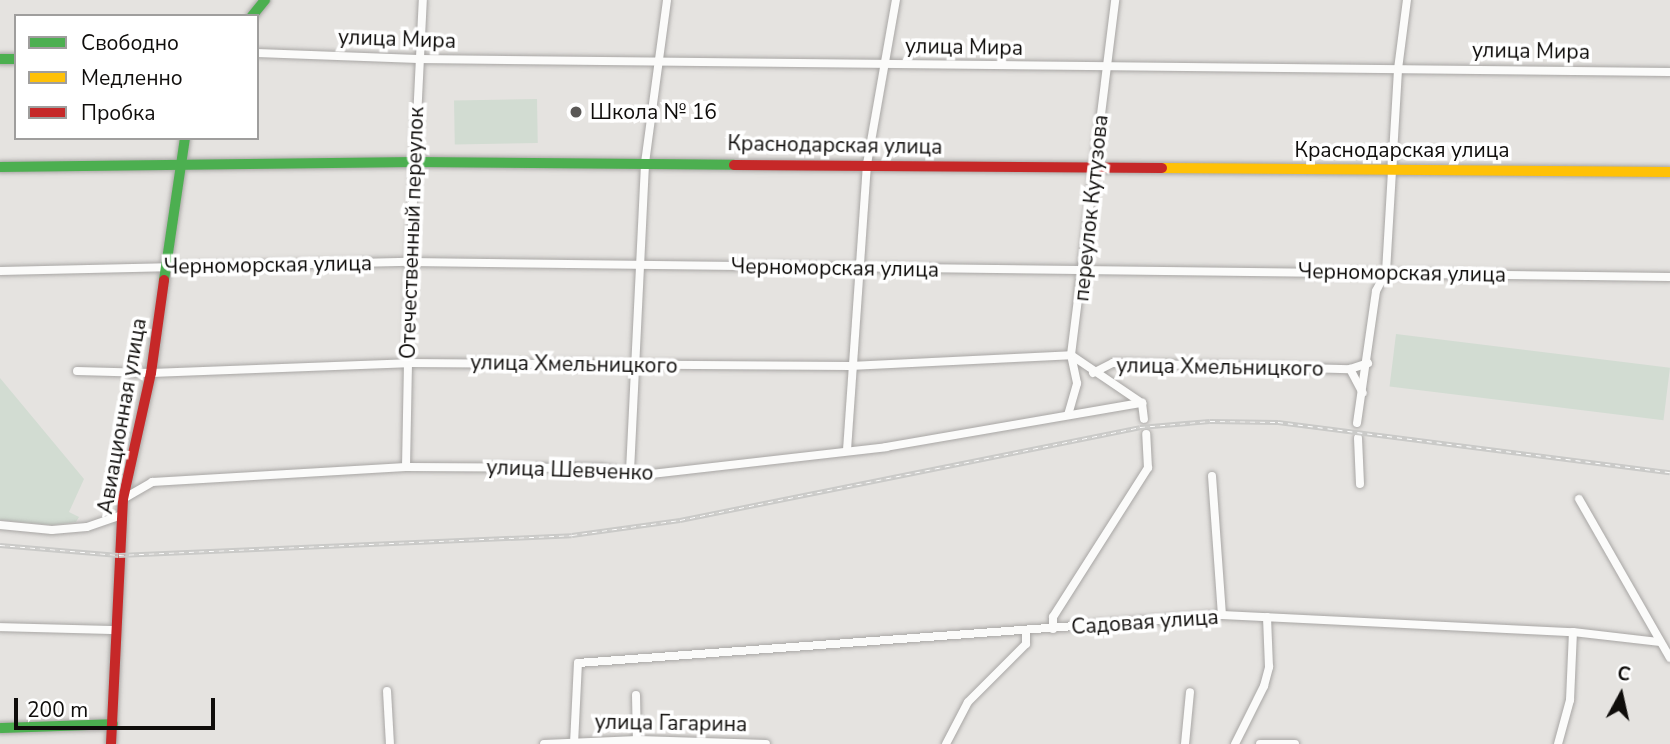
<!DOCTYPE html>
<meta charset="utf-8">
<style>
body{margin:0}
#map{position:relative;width:1670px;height:744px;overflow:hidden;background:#e5e3e0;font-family:"Nunito Sans",sans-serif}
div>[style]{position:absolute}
.green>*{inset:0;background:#d2dcd2;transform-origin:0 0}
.roads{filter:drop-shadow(0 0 2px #a8a6a4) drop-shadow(0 0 2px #a8a6a4)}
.street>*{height:8px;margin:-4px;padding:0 4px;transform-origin:4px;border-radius:4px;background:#fbfbfa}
.fast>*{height:10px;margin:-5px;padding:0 5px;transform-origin:5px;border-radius:5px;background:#4caf50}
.slow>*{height:10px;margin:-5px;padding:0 5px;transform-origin:5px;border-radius:5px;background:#ffc107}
.jam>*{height:10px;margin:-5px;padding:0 5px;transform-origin:5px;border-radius:5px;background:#c62828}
.rail>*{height:4.5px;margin-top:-2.25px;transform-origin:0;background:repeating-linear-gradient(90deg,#fff 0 5px,#cacac8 0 10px);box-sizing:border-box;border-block:2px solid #cacac8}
.dots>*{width:19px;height:19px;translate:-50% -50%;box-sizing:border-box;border:4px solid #fff;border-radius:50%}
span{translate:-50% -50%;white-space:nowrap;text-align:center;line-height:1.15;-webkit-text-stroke:7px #fff;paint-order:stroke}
.street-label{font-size:21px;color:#0f0d0b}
.poi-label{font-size:21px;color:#0f0d0b}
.left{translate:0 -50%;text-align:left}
.legend{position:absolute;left:14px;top:14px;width:245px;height:126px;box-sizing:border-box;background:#fff;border:2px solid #9f9e9d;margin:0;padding:9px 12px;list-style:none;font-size:21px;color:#0f0d0b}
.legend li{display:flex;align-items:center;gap:14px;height:35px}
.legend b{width:35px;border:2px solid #9f9e9d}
.north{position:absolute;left:1586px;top:660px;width:70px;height:70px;-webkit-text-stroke:5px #fff;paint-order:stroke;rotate:8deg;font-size:19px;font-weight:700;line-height:28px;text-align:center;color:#0f0d0b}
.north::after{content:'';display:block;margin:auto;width:24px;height:32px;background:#0f0d0b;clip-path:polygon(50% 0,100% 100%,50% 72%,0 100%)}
.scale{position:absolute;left:14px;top:698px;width:201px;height:32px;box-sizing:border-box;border:4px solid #0f0d0b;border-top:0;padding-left:9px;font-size:21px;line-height:24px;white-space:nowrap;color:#0f0d0b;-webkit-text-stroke:5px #fff;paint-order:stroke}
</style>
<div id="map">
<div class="green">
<i style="left:537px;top:99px;width:44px;height:83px;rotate:89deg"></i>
<i style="left:1396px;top:334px;width:276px;height:53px;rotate:7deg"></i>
<i style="clip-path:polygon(0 378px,84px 479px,69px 512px,79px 517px,76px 522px,52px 525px,0 520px)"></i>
</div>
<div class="roads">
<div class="street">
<i style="left:257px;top:53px;width:161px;rotate:2.1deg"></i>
<i style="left:418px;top:59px;width:1252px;rotate:0.59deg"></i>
<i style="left:0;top:271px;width:410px;rotate:-1.3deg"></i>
<i style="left:410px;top:262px;width:1260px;rotate:0.68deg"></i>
<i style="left:1350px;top:369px;width:27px;rotate:62deg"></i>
<i style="left:77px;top:371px;width:74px;rotate:1.5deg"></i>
<i style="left:151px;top:373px;width:256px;rotate:-2.2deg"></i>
<i style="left:407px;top:363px;width:443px;rotate:0.4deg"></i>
<i style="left:850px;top:366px;width:221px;rotate:-2.8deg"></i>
<i style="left:1071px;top:355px;width:86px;rotate:34.1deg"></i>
<i style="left:1142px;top:403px;width:16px;rotate:83deg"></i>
<i style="left:1093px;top:373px;width:22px;rotate:-27deg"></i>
<i style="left:1113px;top:363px;width:237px;rotate:1.5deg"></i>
<i style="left:1350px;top:369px;width:19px;rotate:-18deg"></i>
<i style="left:1068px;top:415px;width:33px;rotate:-74deg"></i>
<i style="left:1077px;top:383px;width:29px;rotate:-102deg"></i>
<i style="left:1071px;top:355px;width:358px;rotate:-82.9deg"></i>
<i style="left:1357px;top:423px;width:133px;rotate:-81.8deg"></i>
<i style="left:1376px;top:291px;width:21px;rotate:-62deg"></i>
<i style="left:1386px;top:272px;width:203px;rotate:-86.6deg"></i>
<i style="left:1398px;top:69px;width:70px;rotate:-82.6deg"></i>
<i style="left:1358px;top:438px;width:46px;rotate:87.5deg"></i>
<i style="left:847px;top:450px;width:287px;rotate:-86deg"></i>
<i style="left:867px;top:164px;width:167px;rotate:-80deg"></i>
<i style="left:406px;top:467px;width:205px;rotate:-88.9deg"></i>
<i style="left:410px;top:262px;width:262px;rotate:-87.2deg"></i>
<i style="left:630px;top:471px;width:308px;rotate:-87.2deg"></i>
<i style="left:645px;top:163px;width:164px;rotate:-82.3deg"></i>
<i style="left:1212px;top:476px;width:139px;rotate:85.9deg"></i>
<i style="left:123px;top:499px;width:34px;rotate:-30deg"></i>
<i style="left:152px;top:482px;width:254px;rotate:-3.4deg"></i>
<i style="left:406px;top:467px;width:194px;rotate:0.3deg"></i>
<i style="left:600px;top:468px;width:43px;rotate:9.5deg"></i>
<i style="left:642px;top:475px;width:246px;rotate:-6.5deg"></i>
<i style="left:886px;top:447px;width:260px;rotate:-9.8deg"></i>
<i style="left:1579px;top:499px;width:183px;rotate:60.2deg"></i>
<i style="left:0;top:525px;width:52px;rotate:5.5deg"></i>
<i style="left:52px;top:530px;width:35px;rotate:-5deg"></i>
<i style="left:87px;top:527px;width:36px;rotate:-19deg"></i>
<i style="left:0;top:627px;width:117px;rotate:1.5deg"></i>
<i style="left:1053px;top:629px;width:12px;rotate:-90deg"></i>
<i style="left:1053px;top:617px;width:177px;rotate:-57.5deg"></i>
<i style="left:1148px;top:468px;width:34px;rotate:-93deg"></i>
<i style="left:387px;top:691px;width:53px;rotate:86.8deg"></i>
<i style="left:636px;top:695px;width:49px;rotate:88.8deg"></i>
<i style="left:544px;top:744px;width:94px;rotate:-2.4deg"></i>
<i style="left:638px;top:740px;width:128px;rotate:1.8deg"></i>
<i style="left:574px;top:744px;width:81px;rotate:-87.2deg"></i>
<i style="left:578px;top:663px;width:646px;rotate:-4.26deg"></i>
<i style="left:1222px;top:615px;width:351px;rotate:2.8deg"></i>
<i style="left:1573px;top:632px;width:88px;rotate:6.6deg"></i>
<i style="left:946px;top:744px;width:47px;rotate:-62.4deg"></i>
<i style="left:968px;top:702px;width:82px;rotate:-45deg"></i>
<i style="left:1026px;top:644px;width:12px;rotate:-90deg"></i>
<i style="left:1185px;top:744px;width:52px;rotate:-84.5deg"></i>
<i style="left:1235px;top:744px;width:65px;rotate:-63.4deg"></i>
<i style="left:1264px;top:686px;width:20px;rotate:-75deg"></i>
<i style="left:1269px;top:667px;width:50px;rotate:-92.3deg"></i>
<i style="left:1260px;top:744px;width:35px"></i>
<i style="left:1558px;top:744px;width:46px;rotate:-74.7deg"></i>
<i style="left:1570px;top:700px;width:68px;rotate:-87.5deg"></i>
</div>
<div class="fast">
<i style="left:252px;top:16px;width:21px;rotate:-51deg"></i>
<i style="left:0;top:59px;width:16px"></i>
<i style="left:0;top:167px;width:415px;rotate:-0.7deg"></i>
<i style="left:415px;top:162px;width:319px;rotate:0.5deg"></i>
<i style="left:164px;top:280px;width:144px;rotate:-81.6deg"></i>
<i style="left:0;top:728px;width:113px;rotate:-2deg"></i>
</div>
<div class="slow">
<i style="left:1162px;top:168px;width:508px;rotate:0.45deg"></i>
</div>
<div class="jam">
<i style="left:734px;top:165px;width:428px;rotate:0.4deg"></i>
<i style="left:111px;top:744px;width:245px;rotate:-87.2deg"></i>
<i style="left:123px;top:499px;width:129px;rotate:-77.5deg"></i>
<i style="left:151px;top:373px;width:94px;rotate:-82deg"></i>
</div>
</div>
<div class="rail">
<i style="left:0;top:545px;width:119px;rotate:4.8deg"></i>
<i style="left:119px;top:555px;width:453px;rotate:-2.5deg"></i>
<i style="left:572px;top:535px;width:109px;rotate:-7.9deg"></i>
<i style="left:680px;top:520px;width:469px;rotate:-11.4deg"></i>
<i style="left:1140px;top:427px;width:70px;rotate:-4.9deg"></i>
<i style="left:1210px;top:421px;width:68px;rotate:0.8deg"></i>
<i style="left:1278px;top:422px;width:395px;rotate:7.3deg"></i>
</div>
<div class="dots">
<i style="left:576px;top:112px;background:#5a5856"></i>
</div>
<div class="street-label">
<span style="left:397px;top:39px;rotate:2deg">улица Мира</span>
<span style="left:964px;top:47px;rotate:1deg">улица Мира</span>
<span style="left:1531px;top:51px;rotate:1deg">улица Мира</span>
<span style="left:835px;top:145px;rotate:1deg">Краснодарская улица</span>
<span style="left:1402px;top:150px">Краснодарская улица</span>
<span style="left:1091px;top:208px;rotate:-84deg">переулок Кутузова</span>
<span style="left:412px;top:233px;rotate:-88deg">Отечественный переулок</span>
<span style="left:268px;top:265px;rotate:-1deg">Черноморская улица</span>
<span style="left:835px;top:268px;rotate:1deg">Черноморская улица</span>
<span style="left:1402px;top:273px;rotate:1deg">Черноморская улица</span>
<span style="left:574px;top:364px;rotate:1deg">улица Хмельницкого</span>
<span style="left:1220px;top:367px;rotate:1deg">улица Хмельницкого</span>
<span style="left:122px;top:416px;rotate:-80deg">Авиационная улица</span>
<span style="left:570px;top:470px;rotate:2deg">улица Шевченко</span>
<span style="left:1145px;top:622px;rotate:-4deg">Садовая улица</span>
<span style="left:671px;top:723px;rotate:1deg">улица Гагарина</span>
</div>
<div class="poi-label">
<span class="left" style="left:590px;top:112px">Школа № 16</span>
</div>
<ul class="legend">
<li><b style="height:9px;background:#4caf50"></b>Свободно</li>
<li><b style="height:9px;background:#ffc107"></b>Медленно</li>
<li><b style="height:9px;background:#c62828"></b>Пробка</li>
</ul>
<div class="north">С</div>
<div class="scale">200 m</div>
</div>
